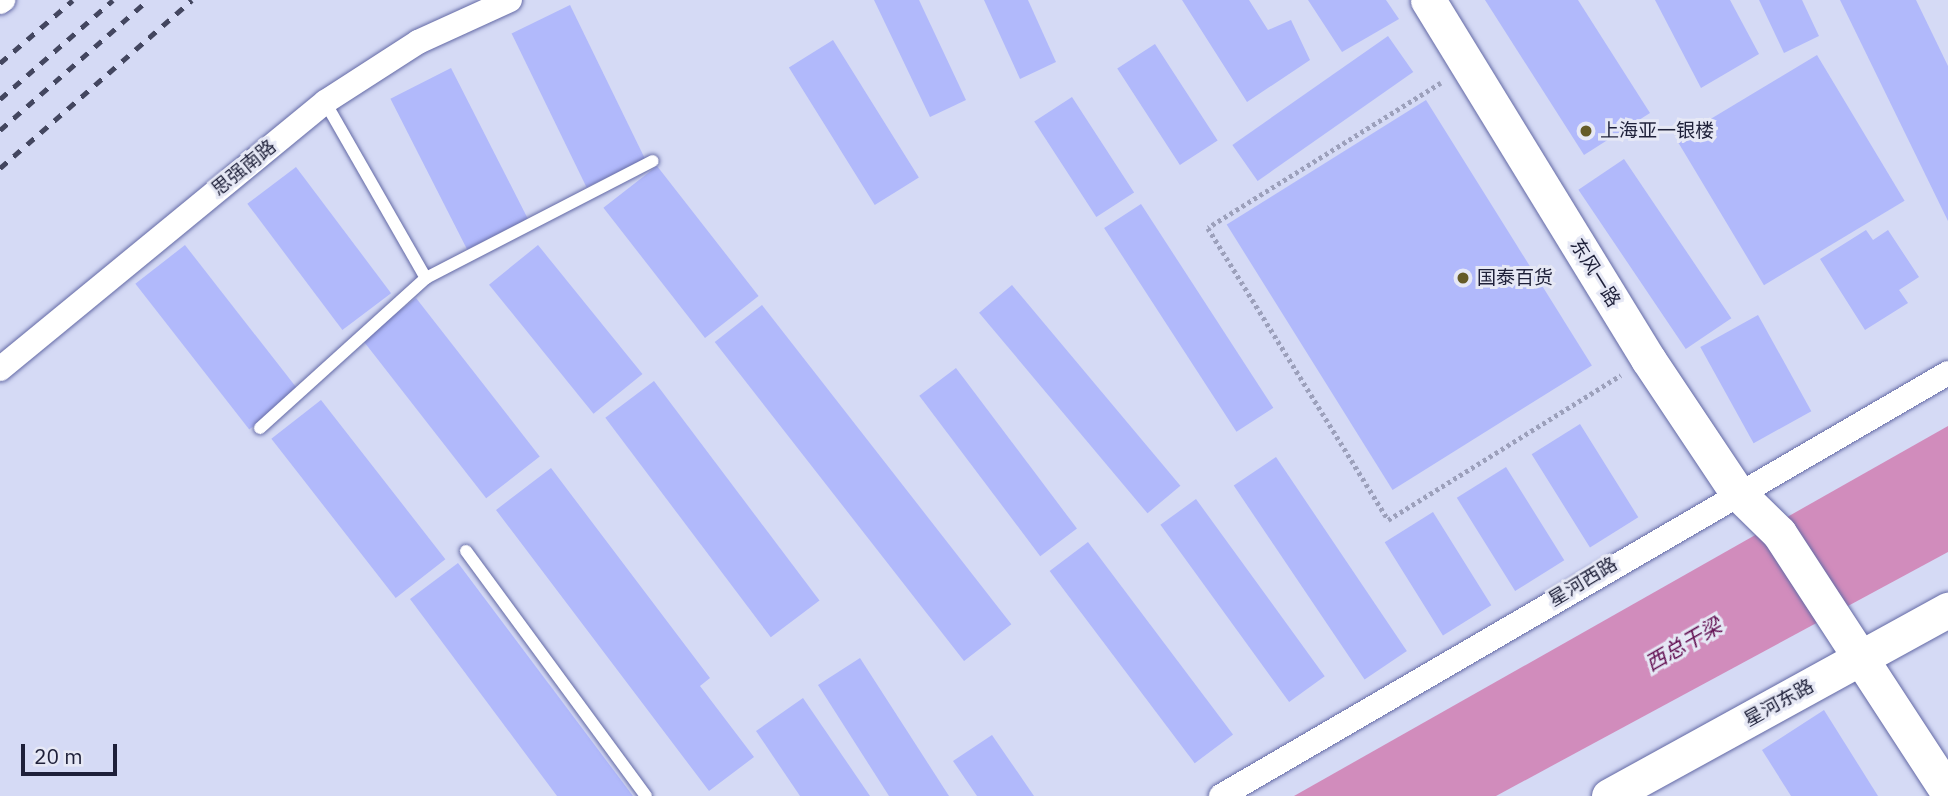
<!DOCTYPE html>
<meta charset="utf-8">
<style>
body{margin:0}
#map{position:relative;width:1948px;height:796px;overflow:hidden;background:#d5daf5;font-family:"IBM Plex Sans","Noto Sans SC",sans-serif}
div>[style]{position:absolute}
.water>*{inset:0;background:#d18cbc}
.building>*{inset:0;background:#b1b9fb;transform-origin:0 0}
.path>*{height:4.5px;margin-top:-2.25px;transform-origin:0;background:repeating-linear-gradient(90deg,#9ca0bb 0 3.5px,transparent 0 7px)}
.roads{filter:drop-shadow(0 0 2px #6369a5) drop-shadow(0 0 2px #6369a5)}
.lane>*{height:12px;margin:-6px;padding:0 6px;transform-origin:6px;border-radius:6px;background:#fff}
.street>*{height:24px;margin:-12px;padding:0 12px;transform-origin:12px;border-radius:12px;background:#fff}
.secondary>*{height:35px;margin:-17.5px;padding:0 17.5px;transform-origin:17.5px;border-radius:17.5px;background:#fff}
.rail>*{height:5px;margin-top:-2.5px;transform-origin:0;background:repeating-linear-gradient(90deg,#43465f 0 9px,transparent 0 18px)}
.dots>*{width:19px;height:19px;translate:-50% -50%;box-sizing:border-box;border:4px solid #e6e8f5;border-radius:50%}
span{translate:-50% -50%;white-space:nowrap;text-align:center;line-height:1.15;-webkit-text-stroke:6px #e6e8f5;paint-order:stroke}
.poi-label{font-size:19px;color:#1e2039}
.left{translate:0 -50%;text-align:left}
.street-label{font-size:19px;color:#1e2039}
.water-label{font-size:21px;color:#610e50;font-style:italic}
.scale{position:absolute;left:21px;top:744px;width:96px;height:32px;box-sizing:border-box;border:4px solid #1e2039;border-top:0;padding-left:9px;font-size:21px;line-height:24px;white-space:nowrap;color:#1e2039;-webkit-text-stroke:5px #e6e8f5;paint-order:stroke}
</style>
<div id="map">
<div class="water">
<i style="clip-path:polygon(1948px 426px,1948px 552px,1496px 796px,1294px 796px)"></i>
</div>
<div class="building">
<i style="clip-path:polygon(874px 0,919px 0,966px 100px,930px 117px)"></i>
<i style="clip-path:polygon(984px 0,1028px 0,1056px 62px,1020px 79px)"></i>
<i style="clip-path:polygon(1182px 0,1249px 0,1268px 30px,1291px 20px,1310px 60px,1247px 102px)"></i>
<i style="clip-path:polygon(1308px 0,1386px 0,1399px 19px,1342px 52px)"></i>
<i style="clip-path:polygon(1485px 0,1578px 0,1650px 113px,1584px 155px)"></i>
<i style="clip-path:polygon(1655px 0,1730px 0,1759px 54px,1701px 88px)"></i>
<i style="clip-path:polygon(1759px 0,1802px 0,1819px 36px,1784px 53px)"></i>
<i style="clip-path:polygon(1840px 0,1916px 0,1948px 66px,1948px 221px)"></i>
<i style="left:570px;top:5px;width:171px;height:65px;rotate:64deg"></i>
<i style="left:1388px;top:36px;width:44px;height:190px;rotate:55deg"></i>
<i style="left:833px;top:40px;width:162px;height:52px;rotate:58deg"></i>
<i style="left:1155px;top:44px;width:115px;height:45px;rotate:57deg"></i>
<i style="left:1817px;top:55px;width:170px;height:164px;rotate:59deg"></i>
<i style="left:451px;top:68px;width:169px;height:68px;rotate:63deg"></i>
<i style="left:1072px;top:97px;width:114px;height:45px;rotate:57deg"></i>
<i style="left:1426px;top:100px;width:313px;height:235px;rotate:58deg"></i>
<i style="left:1624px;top:159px;width:192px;height:55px;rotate:56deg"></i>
<i style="left:657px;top:166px;width:165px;height:68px;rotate:52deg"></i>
<i style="left:296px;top:167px;width:158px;height:61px;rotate:53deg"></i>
<i style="left:1141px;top:204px;width:243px;height:44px;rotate:57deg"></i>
<i style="clip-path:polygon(1866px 230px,1873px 240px,1888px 230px,1919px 277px,1899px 290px,1908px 303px,1865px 330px,1820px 259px)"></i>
<i style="left:185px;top:245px;width:185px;height:63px;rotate:52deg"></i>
<i style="left:538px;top:245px;width:166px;height:63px;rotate:51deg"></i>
<i style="left:1012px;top:285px;width:262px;height:43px;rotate:50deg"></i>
<i style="left:416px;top:298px;width:201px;height:68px;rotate:52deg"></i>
<i style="left:762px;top:305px;width:405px;height:60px;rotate:52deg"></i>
<i style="left:1758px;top:315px;width:110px;height:66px;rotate:61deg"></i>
<i style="left:956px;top:368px;width:201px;height:46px;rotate:53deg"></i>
<i style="left:654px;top:381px;width:275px;height:61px;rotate:53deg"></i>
<i style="left:321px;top:400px;width:202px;height:63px;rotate:52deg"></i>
<i style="left:1580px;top:424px;width:110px;height:57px;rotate:58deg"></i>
<i style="left:1276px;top:457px;width:234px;height:51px;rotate:56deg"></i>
<i style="left:1506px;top:467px;width:110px;height:58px;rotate:58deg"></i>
<i style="clip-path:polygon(551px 468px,710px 678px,700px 686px,754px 757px,709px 791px,496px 510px)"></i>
<i style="left:1196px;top:499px;width:219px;height:44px;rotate:54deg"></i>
<i style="left:1433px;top:512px;width:110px;height:57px;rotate:58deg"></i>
<i style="left:1088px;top:542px;width:241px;height:48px;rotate:53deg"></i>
<i style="clip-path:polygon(458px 563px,633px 796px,557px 796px,410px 599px)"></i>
<i style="clip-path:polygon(860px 658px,949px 796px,889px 796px,818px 685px)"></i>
<i style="clip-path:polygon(803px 698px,870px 796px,800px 796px,756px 731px)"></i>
<i style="clip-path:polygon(1824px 710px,1878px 796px,1791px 796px,1762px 750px)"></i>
<i style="clip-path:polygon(992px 735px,1034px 796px,977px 796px,953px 761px)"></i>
</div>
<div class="path">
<i style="left:1441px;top:83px;width:274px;rotate:148.1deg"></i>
<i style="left:1208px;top:228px;width:343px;rotate:58.3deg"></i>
<i style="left:1388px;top:520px;width:274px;rotate:-31.9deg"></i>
</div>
<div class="roads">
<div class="lane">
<i style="left:325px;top:102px;width:203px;rotate:60.2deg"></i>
<i style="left:426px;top:278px;width:255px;rotate:-27.3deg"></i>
<i style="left:260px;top:428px;width:224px;rotate:-42.1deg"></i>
<i style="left:466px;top:551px;width:304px;rotate:53.7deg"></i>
</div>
<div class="street">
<i style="left:0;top:2px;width:4px;rotate:-34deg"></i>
<i style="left:0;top:369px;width:421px;rotate:-39.4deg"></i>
<i style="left:325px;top:102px;width:111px;rotate:-32.8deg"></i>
<i style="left:418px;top:42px;width:101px;rotate:-24.5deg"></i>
<i style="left:1221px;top:796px;width:841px;rotate:-30.19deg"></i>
</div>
<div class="secondary">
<i style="left:1428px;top:0;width:421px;rotate:58.5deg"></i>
<i style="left:1648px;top:359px;width:159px;rotate:56.3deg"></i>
<i style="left:1736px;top:491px;width:60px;rotate:44.3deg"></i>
<i style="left:1779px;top:533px;width:309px;rotate:56.9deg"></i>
<i style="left:1609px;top:796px;width:387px;rotate:-28.8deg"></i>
</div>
</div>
<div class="rail">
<i style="left:0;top:63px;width:96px;rotate:-40.8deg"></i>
<i style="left:0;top:99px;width:150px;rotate:-41.2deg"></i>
<i style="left:0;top:130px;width:197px;rotate:-41.3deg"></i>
<i style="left:0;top:168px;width:255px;rotate:-41.2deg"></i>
</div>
<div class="dots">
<i style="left:1586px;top:131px;background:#655b27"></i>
<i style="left:1463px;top:278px;background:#655b27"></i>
</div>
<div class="poi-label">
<span class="left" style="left:1600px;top:131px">上海亚一银楼</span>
<span class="left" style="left:1477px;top:278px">国泰百货</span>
</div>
<div class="street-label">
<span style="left:244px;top:168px;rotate:-39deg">思强南路</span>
<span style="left:1595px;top:273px;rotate:58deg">东风一路</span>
<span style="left:1583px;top:582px;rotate:-31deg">星河西路</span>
<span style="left:1779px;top:703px;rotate:-29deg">星河东路</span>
</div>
<div class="water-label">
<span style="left:1683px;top:644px;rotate:-30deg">西总干梁</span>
</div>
<div class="scale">20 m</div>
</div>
